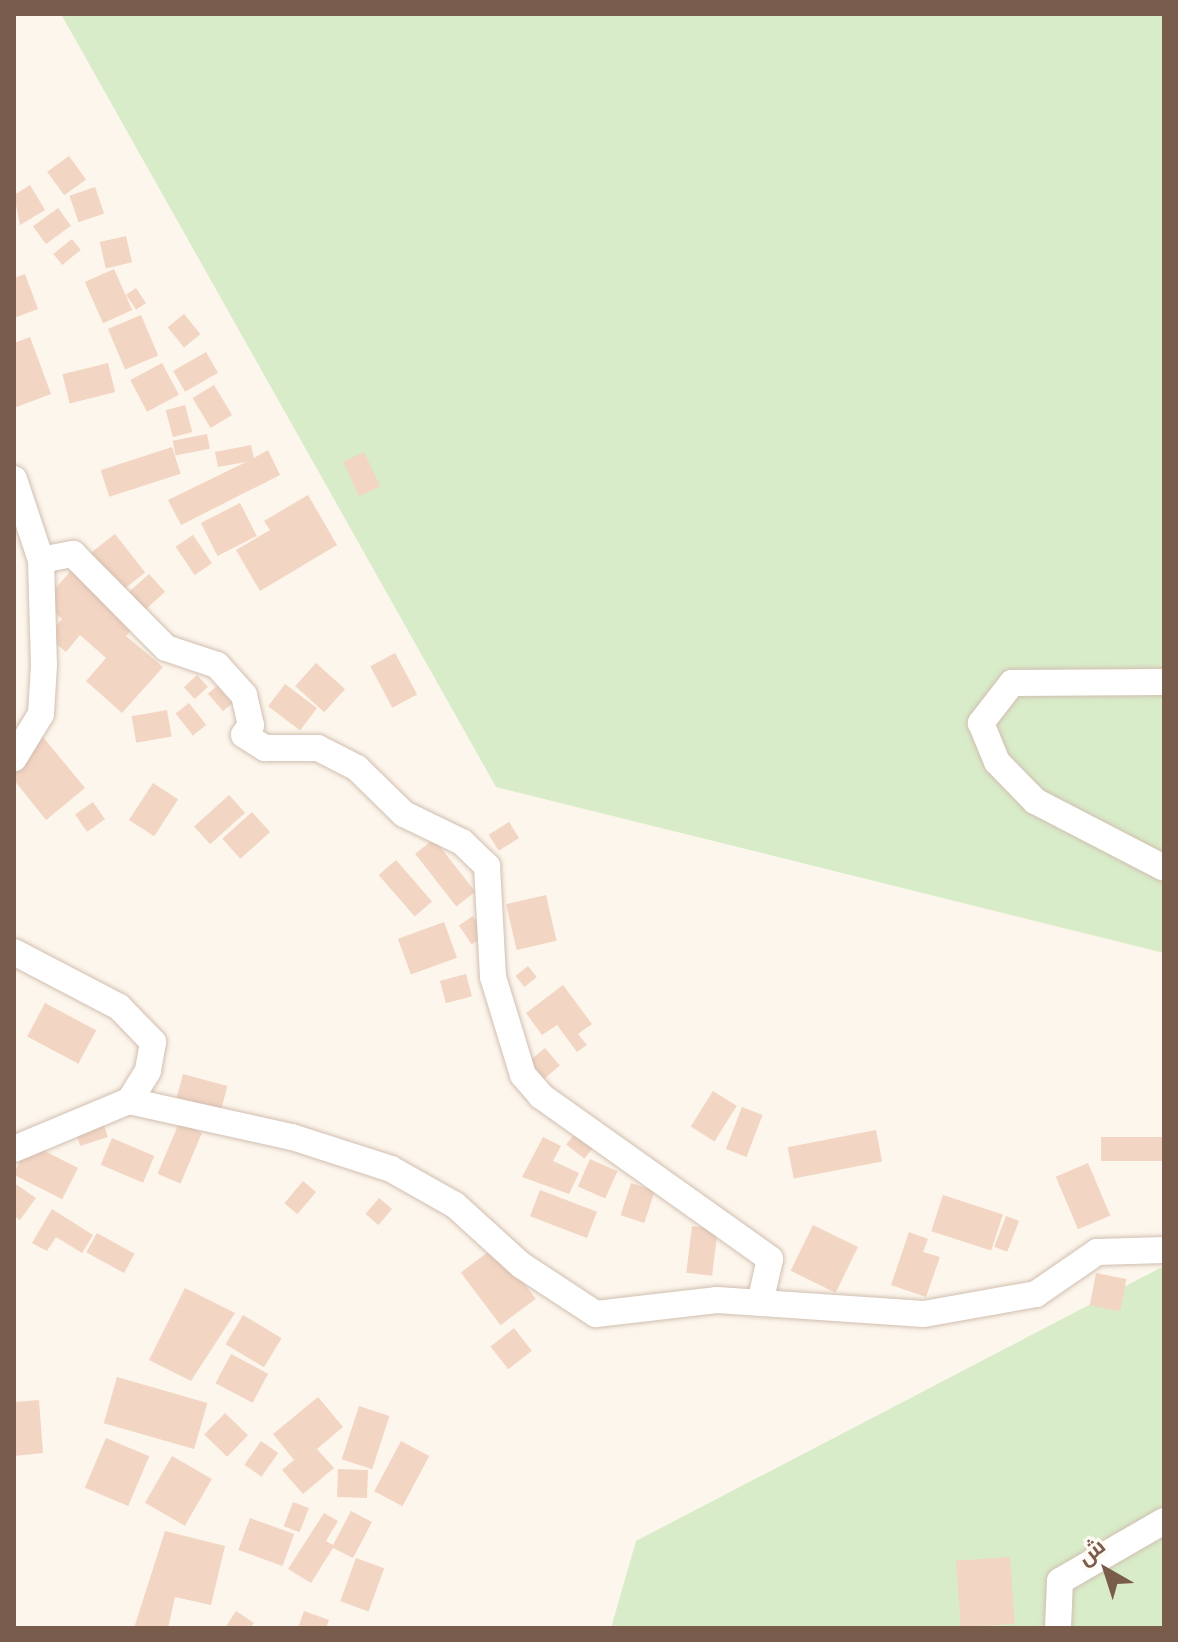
<!DOCTYPE html>
<meta charset="utf-8">
<style>
body{margin:0}
#map{position:relative;width:1178px;height:1642px;overflow:hidden;background:#fdf6ec;font-family:"Archivo Narrow",Cairo,sans-serif}
div>[style]{position:absolute}
.green>*{inset:0;background:#d8ecc9}
.building>*{inset:0;background:#f3d5c3;transform-origin:0 0}
.roads{filter:drop-shadow(0 0 2px #d1beb0) drop-shadow(0 0 2px #d1beb0)}
.street>*{height:26px;margin:-13px;padding:0 13px;transform-origin:13px;border-radius:13px;background:#fff}
span{translate:-50% -50%;white-space:nowrap;text-align:center;line-height:1.15;-webkit-text-stroke:6px #fffaf3;paint-order:stroke}
.frame{position:absolute;inset:0;border:16px solid #7a5c4d;pointer-events:none}
.north{position:absolute;left:1066px;top:1530px;width:80px;height:80px;-webkit-text-stroke:6px #fffaf3;paint-order:stroke;rotate:321deg;font-size:22px;font-weight:700;line-height:32px;text-align:center;color:#7a5c4d}
.north::after{content:'';display:block;margin:auto;width:28px;height:36px;background:#7a5c4d;clip-path:polygon(50% 0,100% 100%,50% 72%,0 100%)}
</style>
<div id="map">
<div class="green">
<i style="clip-path:polygon(61px 14px,1164px 14px,1164px 953px,496px 787px)"></i>
<i style="clip-path:polygon(1164px 1266px,1164px 1628px,611px 1628px,636px 1541px)"></i>
</div>
<div class="building">
<i style="left:69px;top:156px;width:29px;height:27px;rotate:54deg"></i>
<i style="clip-path:polygon(30px 185px,45px 210px,20px 225px,14px 195px)"></i>
<i style="left:95px;top:187px;width:28px;height:27px;rotate:71deg"></i>
<i style="left:58px;top:208px;width:22px;height:31px;rotate:54deg"></i>
<i style="left:126px;top:236px;width:27px;height:27px;rotate:77deg"></i>
<i style="left:72px;top:239px;width:14px;height:24px;rotate:51deg"></i>
<i style="left:114px;top:269px;width:45px;height:32px;rotate:66deg"></i>
<i style="clip-path:polygon(25px 274px,38px 309px,14px 318px,14px 278px)"></i>
<i style="left:136px;top:288px;width:18px;height:12px;rotate:56deg"></i>
<i style="left:184px;top:314px;width:26px;height:21px;rotate:51deg"></i>
<i style="left:141px;top:315px;width:44px;height:36px;rotate:67deg"></i>
<i style="clip-path:polygon(30px 337px,51px 394px,14px 408px,14px 343px)"></i>
<i style="left:206px;top:352px;width:24px;height:38px;rotate:60deg"></i>
<i style="left:108px;top:363px;width:30px;height:47px;rotate:76deg"></i>
<i style="left:162px;top:363px;width:36px;height:36px;rotate:62deg"></i>
<i style="left:214px;top:385px;width:35px;height:25px;rotate:59deg"></i>
<i style="left:185px;top:405px;width:28px;height:20px;rotate:75deg"></i>
<i style="left:207px;top:434px;width:15px;height:35px;rotate:79deg"></i>
<i style="clip-path:polygon(251px 445px,254px 458px,268px 450px,280px 475px,181px 525px,168px 500px,246px 462px,218px 467px,215px 452px)"></i>
<i style="left:172px;top:447px;width:28px;height:75px;rotate:72deg"></i>
<i style="left:364px;top:452px;width:38px;height:23px;rotate:65deg"></i>
<i style="clip-path:polygon(308px 495px,337px 545px,260px 591px,236px 550px,270px 530px,264px 521px)"></i>
<i style="left:240px;top:503px;width:37px;height:44px;rotate:63deg"></i>
<i style="left:115px;top:534px;width:49px;height:35px;rotate:52deg"></i>
<i style="left:193px;top:535px;width:34px;height:21px;rotate:56deg"></i>
<i style="clip-path:polygon(73px 568px,135px 625px,126px 636px,163px 667px,122px 713px,86px 681px,106px 658px,80px 635px,66px 652px,47px 636px,62px 619px,43px 603px)"></i>
<i style="left:149px;top:574px;width:24px;height:33px;rotate:48deg"></i>
<i style="left:395px;top:653px;width:47px;height:28px;rotate:62deg"></i>
<i style="left:316px;top:663px;width:39px;height:31px;rotate:42deg"></i>
<i style="left:197px;top:675px;width:16px;height:18px;rotate:47deg"></i>
<i style="left:285px;top:684px;width:40px;height:28px;rotate:37deg"></i>
<i style="left:217px;top:686px;width:23px;height:12px;rotate:49deg"></i>
<i style="left:189px;top:703px;width:28px;height:17px;rotate:52deg"></i>
<i style="left:167px;top:710px;width:27px;height:36px;rotate:80deg"></i>
<i style="clip-path:polygon(43px 737px,85px 788px,46px 820px,14px 780px,14px 761px)"></i>
<i style="left:153px;top:783px;width:30px;height:44px;rotate:33deg"></i>
<i style="left:229px;top:795px;width:24px;height:47px;rotate:48deg"></i>
<i style="left:93px;top:802px;width:21px;height:22px;rotate:55deg"></i>
<i style="left:252px;top:812px;width:27px;height:40px;rotate:48deg"></i>
<i style="left:509px;top:822px;width:19px;height:24px;rotate:58deg"></i>
<i style="left:434px;top:839px;width:67px;height:24px;rotate:52deg"></i>
<i style="left:396px;top:860px;width:55px;height:23px;rotate:49deg"></i>
<i style="left:546px;top:895px;width:47px;height:41px;rotate:77deg"></i>
<i style="left:473px;top:916px;width:23px;height:17px;rotate:56deg"></i>
<i style="left:444px;top:922px;width:38px;height:49px;rotate:70deg"></i>
<i style="left:528px;top:966px;width:14px;height:16px;rotate:51deg"></i>
<i style="left:466px;top:974px;width:23px;height:27px;rotate:75deg"></i>
<i style="clip-path:polygon(563px 985px,592px 1024px,578px 1034px,587px 1045px,577px 1052px,557px 1025px,542px 1035px,526px 1013px)"></i>
<i style="left:45px;top:1003px;width:58px;height:38px;rotate:28deg"></i>
<i style="left:545px;top:1048px;width:23px;height:23px;rotate:50deg"></i>
<i style="left:183px;top:1074px;width:46px;height:27px;rotate:15deg"></i>
<i style="left:713px;top:1091px;width:28px;height:42px;rotate:32deg"></i>
<i style="left:742px;top:1107px;width:22px;height:45px;rotate:21deg"></i>
<i style="left:101px;top:1116px;width:22px;height:29px;rotate:72deg"></i>
<i style="left:179px;top:1123px;width:25px;height:55px;rotate:23deg"></i>
<i style="left:876px;top:1130px;width:32px;height:90px;rotate:79deg"></i>
<i style="left:576px;top:1132px;width:23px;height:16px;rotate:38deg"></i>
<i style="clip-path:polygon(543px 1137px,561px 1146px,553px 1161px,579px 1173px,569px 1194px,522px 1177px)"></i>
<i style="left:1164px;top:1137px;width:24px;height:63px;rotate:90deg"></i>
<i style="left:112px;top:1138px;width:46px;height:29px;rotate:23deg"></i>
<i style="left:29px;top:1143px;width:55px;height:35px;rotate:27deg"></i>
<i style="left:590px;top:1159px;width:30px;height:30px;rotate:24deg"></i>
<i style="left:1088px;top:1163px;width:57px;height:35px;rotate:67deg"></i>
<i style="left:303px;top:1181px;width:17px;height:29px;rotate:40deg"></i>
<i style="clip-path:polygon(14px 1183px,36px 1198px,20px 1220px,14px 1216px)"></i>
<i style="left:631px;top:1183px;width:25px;height:34px;rotate:18deg"></i>
<i style="left:540px;top:1190px;width:61px;height:28px;rotate:21deg"></i>
<i style="left:943px;top:1195px;width:63px;height:38px;rotate:18deg"></i>
<i style="left:379px;top:1198px;width:17px;height:21px;rotate:40deg"></i>
<i style="clip-path:polygon(52px 1209px,93px 1235px,82px 1253px,56px 1237px,47px 1251px,32px 1243px)"></i>
<i style="left:1006px;top:1216px;width:14px;height:33px;rotate:21deg"></i>
<i style="left:813px;top:1225px;width:50px;height:51px;rotate:26deg"></i>
<i style="left:692px;top:1226px;width:26px;height:47px;rotate:7deg"></i>
<i style="clip-path:polygon(909px 1232px,928px 1239px,923px 1252px,940px 1257px,926px 1297px,891px 1285px)"></i>
<i style="left:97px;top:1233px;width:43px;height:22px;rotate:29deg"></i>
<i style="left:496px;top:1246px;width:66px;height:44px;rotate:53deg"></i>
<i style="left:1096px;top:1273px;width:31px;height:33px;rotate:11deg"></i>
<i style="clip-path:polygon(185px 1288px,235px 1313px,191px 1381px,149px 1360px)"></i>
<i style="left:243px;top:1315px;width:45px;height:34px;rotate:31deg"></i>
<i style="left:514px;top:1328px;width:29px;height:30px;rotate:52deg"></i>
<i style="left:231px;top:1354px;width:42px;height:33px;rotate:28deg"></i>
<i style="left:117px;top:1377px;width:94px;height:48px;rotate:16deg"></i>
<i style="clip-path:polygon(318px 1397px,343px 1427px,317px 1449px,334px 1468px,303px 1494px,282px 1470px,294px 1460px,273px 1434px)"></i>
<i style="clip-path:polygon(39px 1400px,43px 1453px,14px 1456px,14px 1402px)"></i>
<i style="left:359px;top:1406px;width:32px;height:56px;rotate:18deg"></i>
<i style="left:225px;top:1413px;width:32px;height:30px;rotate:44deg"></i>
<i style="left:106px;top:1438px;width:47px;height:54px;rotate:23deg"></i>
<i style="left:261px;top:1441px;width:21px;height:29px;rotate:35deg"></i>
<i style="left:401px;top:1441px;width:32px;height:57px;rotate:28deg"></i>
<i style="left:172px;top:1456px;width:46px;height:54px;rotate:30deg"></i>
<i style="left:338px;top:1469px;width:30px;height:28px;rotate:2deg"></i>
<i style="left:293px;top:1502px;width:17px;height:26px;rotate:21deg"></i>
<i style="clip-path:polygon(351px 1511px,372px 1522px,353px 1558px,333px 1548px,311px 1583px,288px 1569px,324px 1513px,338px 1521px,326px 1541px,333px 1545px)"></i>
<i style="left:250px;top:1518px;width:47px;height:34px;rotate:20deg"></i>
<i style="clip-path:polygon(165px 1531px,225px 1546px,211px 1605px,175px 1597px,168px 1628px,134px 1628px)"></i>
<i style="left:1010px;top:1557px;width:67px;height:54px;rotate:86deg"></i>
<i style="left:356px;top:1558px;width:30px;height:46px;rotate:20deg"></i>
<i style="clip-path:polygon(236px 1611px,254px 1623px,250px 1628px,225px 1628px)"></i>
<i style="clip-path:polygon(304px 1611px,329px 1620px,326px 1628px,298px 1628px)"></i>
</div>
<div class="roads">
<div class="street">
<i style="left:14px;top:479px;width:85px;rotate:71.6deg"></i>
<i style="left:41px;top:560px;width:105px;rotate:88.4deg"></i>
<i style="left:44px;top:665px;width:49px;rotate:93.5deg"></i>
<i style="left:41px;top:714px;width:52px;rotate:121.5deg"></i>
<i style="left:41px;top:560px;width:33px;rotate:-11deg"></i>
<i style="left:73px;top:554px;width:132px;rotate:45.3deg"></i>
<i style="left:166px;top:648px;width:54px;rotate:18.4deg"></i>
<i style="left:217px;top:665px;width:40px;rotate:48deg"></i>
<i style="left:244px;top:695px;width:31px;rotate:77deg"></i>
<i style="left:251px;top:725px;width:12px;rotate:125deg"></i>
<i style="left:244px;top:735px;width:25px;rotate:32deg"></i>
<i style="left:265px;top:748px;width:53px"></i>
<i style="left:318px;top:748px;width:44px;rotate:27.1deg"></i>
<i style="left:357px;top:768px;width:66px;rotate:44.4deg"></i>
<i style="left:404px;top:814px;width:64px;rotate:25.8deg"></i>
<i style="left:462px;top:842px;width:35px;rotate:44deg"></i>
<i style="left:487px;top:866px;width:111px;rotate:86.9deg"></i>
<i style="left:493px;top:977px;width:102px;rotate:73deg"></i>
<i style="left:523px;top:1075px;width:28px;rotate:49deg"></i>
<i style="left:541px;top:1096px;width:281px;rotate:35.4deg"></i>
<i style="left:770px;top:1259px;width:45px;rotate:102.8deg"></i>
<i style="left:1164px;top:682px;width:152px;rotate:179.6deg"></i>
<i style="left:1012px;top:683px;width:51px;rotate:127.8deg"></i>
<i style="left:981px;top:723px;width:42px;rotate:67.7deg"></i>
<i style="left:997px;top:762px;width:54px;rotate:45.7deg"></i>
<i style="left:1035px;top:801px;width:145px;rotate:27.4deg"></i>
<i style="left:14px;top:952px;width:119px;rotate:27.6deg"></i>
<i style="left:119px;top:1007px;width:49px;rotate:45.8deg"></i>
<i style="left:153px;top:1042px;width:29px;rotate:100deg"></i>
<i style="left:148px;top:1071px;width:36px;rotate:122deg"></i>
<i style="left:14px;top:1149px;width:125px;rotate:-22.7deg"></i>
<i style="left:129px;top:1101px;width:167px;rotate:12.5deg"></i>
<i style="left:292px;top:1137px;width:104px;rotate:17.9deg"></i>
<i style="left:391px;top:1169px;width:73px;rotate:29.4deg"></i>
<i style="left:455px;top:1205px;width:89px;rotate:42.3deg"></i>
<i style="left:521px;top:1265px;width:90px;rotate:33.2deg"></i>
<i style="left:596px;top:1314px;width:122px;rotate:-6.6deg"></i>
<i style="left:717px;top:1300px;width:207px;rotate:3.9deg"></i>
<i style="left:924px;top:1314px;width:114px;rotate:-10.1deg"></i>
<i style="left:1036px;top:1294px;width:74px;rotate:-34.5deg"></i>
<i style="left:1097px;top:1252px;width:67px;rotate:-1.7deg"></i>
<i style="left:1058px;top:1628px;width:47px;rotate:-87.6deg"></i>
<i style="left:1060px;top:1581px;width:120px;rotate:-30deg"></i>
</div>
</div>
<div class="frame"></div>
<div class="north">ش</div>
</div>
